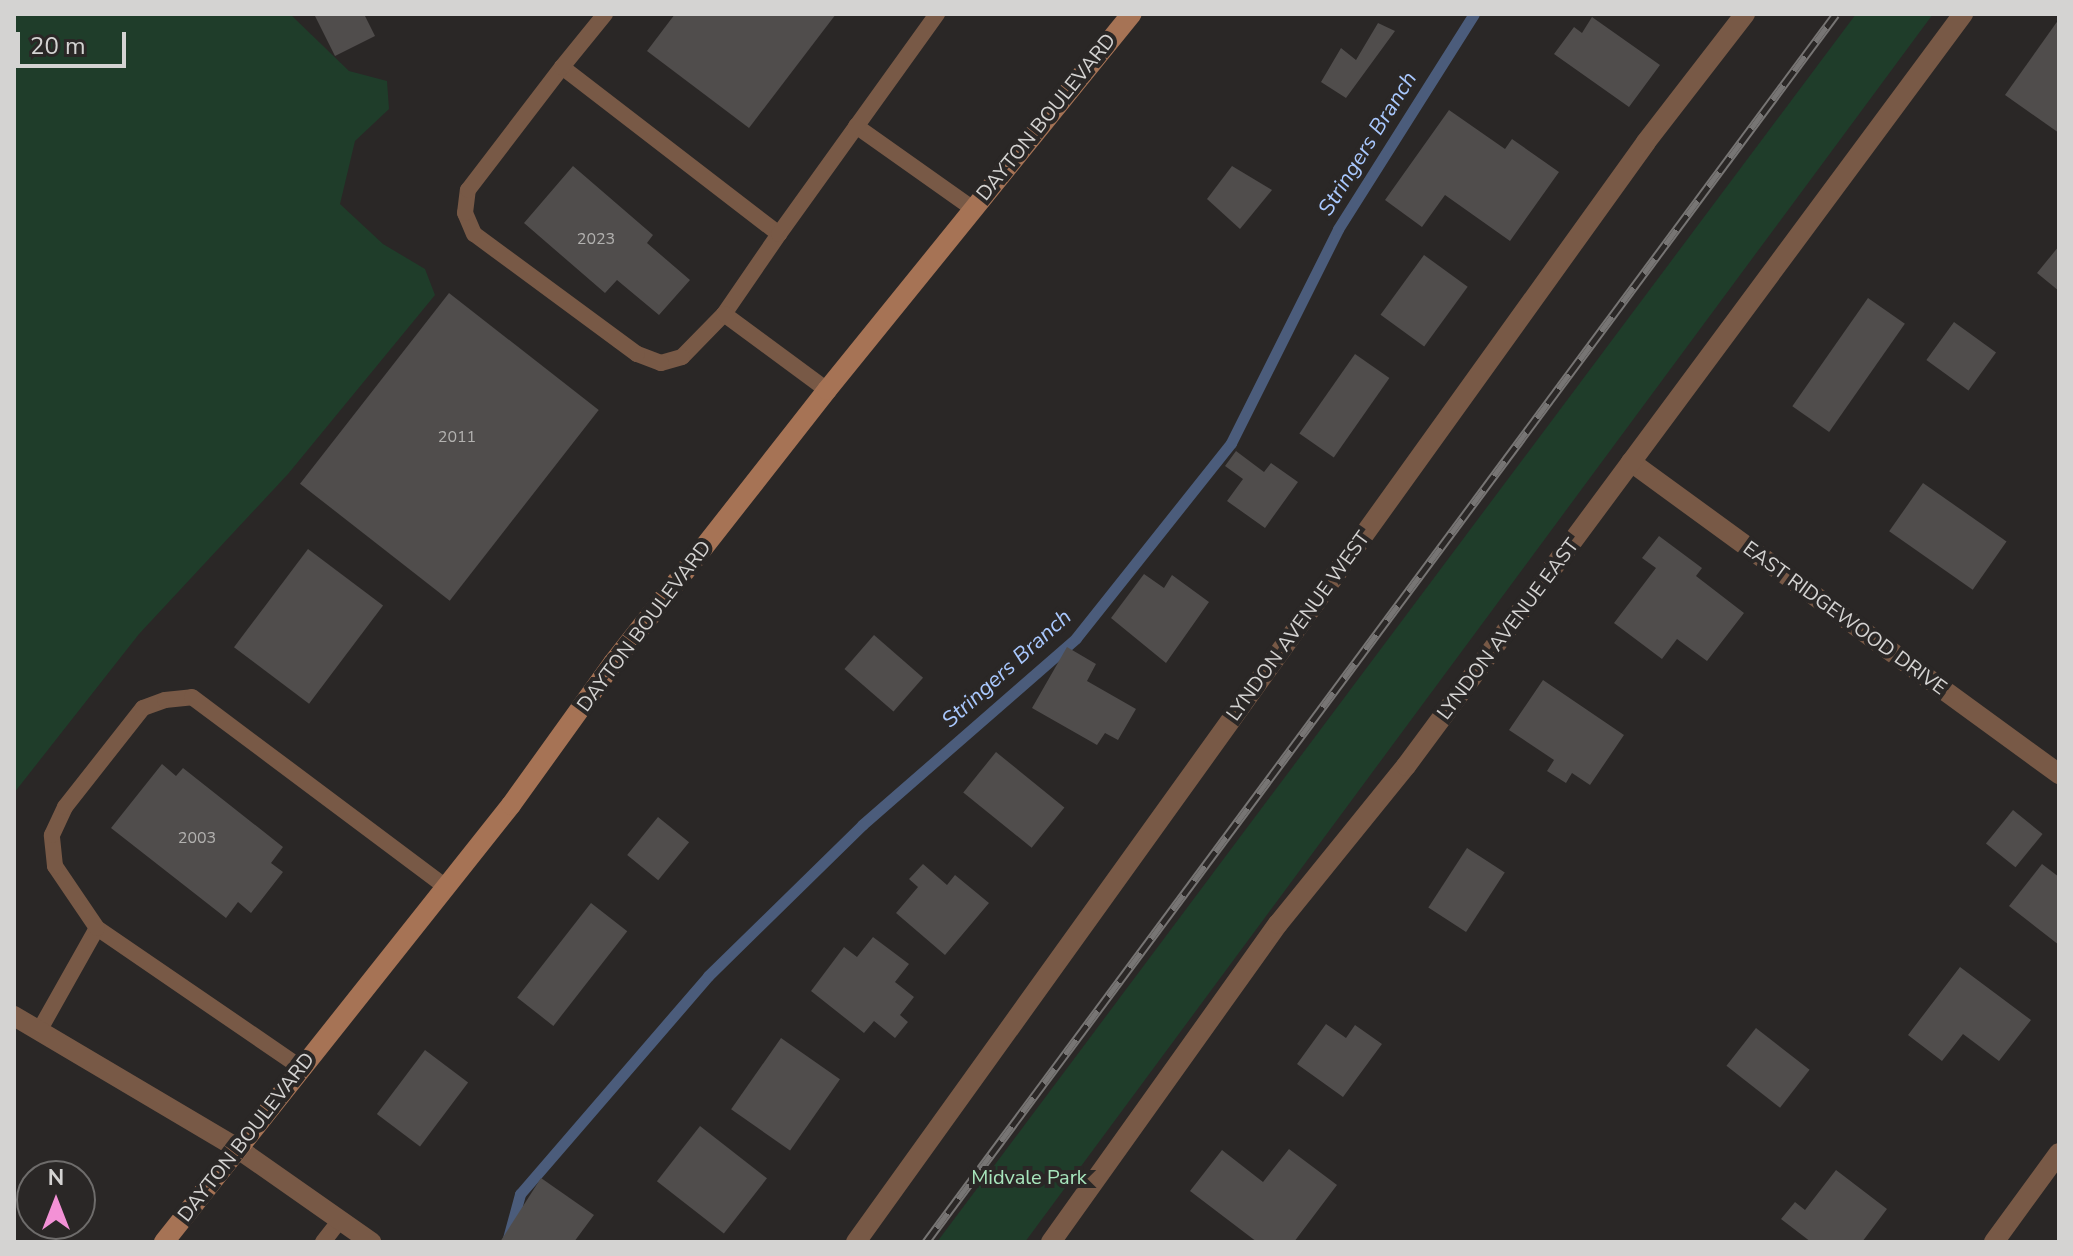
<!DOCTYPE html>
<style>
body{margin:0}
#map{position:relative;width:2073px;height:1256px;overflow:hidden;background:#2a2726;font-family:"Nunito Sans",sans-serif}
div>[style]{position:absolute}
.green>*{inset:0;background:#1f3d2a}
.stream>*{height:11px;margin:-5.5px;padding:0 5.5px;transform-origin:5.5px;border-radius:5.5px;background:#4b5c7b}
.building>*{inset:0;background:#504d4c;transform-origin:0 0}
.service>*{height:16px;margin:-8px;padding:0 8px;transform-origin:8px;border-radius:8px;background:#785946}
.minor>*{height:20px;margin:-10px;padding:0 10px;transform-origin:10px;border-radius:10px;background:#785946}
.secondary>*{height:20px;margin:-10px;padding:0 10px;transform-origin:10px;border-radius:10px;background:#a67355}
.rail>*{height:9px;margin-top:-4.5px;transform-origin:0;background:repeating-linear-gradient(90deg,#2a2726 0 18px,#777574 0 36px);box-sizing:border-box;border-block:2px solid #777574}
span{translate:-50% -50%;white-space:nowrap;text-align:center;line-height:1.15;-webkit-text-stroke:8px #2a2726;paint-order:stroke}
.number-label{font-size:16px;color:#b3b2b0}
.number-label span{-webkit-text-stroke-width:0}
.street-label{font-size:20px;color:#d4d3d2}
.park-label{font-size:20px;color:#a8e6bd}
.water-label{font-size:22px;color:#a9c8fe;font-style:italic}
.frame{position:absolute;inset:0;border:16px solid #d4d3d2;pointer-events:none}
.north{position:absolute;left:16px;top:1160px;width:80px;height:80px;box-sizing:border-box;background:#2a2726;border:2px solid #6e6c6b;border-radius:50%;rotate:0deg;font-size:22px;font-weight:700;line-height:32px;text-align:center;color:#d4d3d2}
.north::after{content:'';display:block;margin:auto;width:28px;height:36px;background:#f391d6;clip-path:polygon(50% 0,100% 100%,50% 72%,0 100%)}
.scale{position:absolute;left:16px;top:32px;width:110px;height:36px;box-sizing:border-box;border:4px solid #d4d3d2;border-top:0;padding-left:10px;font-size:24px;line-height:28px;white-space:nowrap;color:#d4d3d2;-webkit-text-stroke:6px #2a2726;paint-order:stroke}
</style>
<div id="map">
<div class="green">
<i style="clip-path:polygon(14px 14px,290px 14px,349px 71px,387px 81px,389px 109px,355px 141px,340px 204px,383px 244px,425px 269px,435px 295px,288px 474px,139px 634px,14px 793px)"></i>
<i style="clip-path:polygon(1856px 14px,1933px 14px,1025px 1242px,937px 1242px)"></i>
</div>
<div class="stream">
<i style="left:507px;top:1242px;width:50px;rotate:-74.8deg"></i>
<i style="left:520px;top:1194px;width:288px;rotate:-49.2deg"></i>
<i style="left:708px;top:976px;width:216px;rotate:-44.4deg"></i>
<i style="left:862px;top:825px;width:284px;rotate:-41.1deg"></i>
<i style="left:1076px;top:638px;width:249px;rotate:-51.5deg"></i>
<i style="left:1231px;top:443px;width:239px;rotate:-63.4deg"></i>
<i style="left:1338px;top:229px;width:254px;rotate:-57.7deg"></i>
</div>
<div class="building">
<i style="clip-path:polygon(314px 14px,364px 14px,375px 36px,335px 56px)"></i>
<i style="clip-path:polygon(675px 14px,836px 14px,749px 128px,647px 51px)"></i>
<i style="clip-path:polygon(1592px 17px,1660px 65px,1629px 107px,1554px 54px,1574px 27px,1582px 33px)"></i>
<i style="clip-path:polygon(2059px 19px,2059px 133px,2005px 95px)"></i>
<i style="clip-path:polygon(1378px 23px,1395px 31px,1346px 98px,1321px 82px,1341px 48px,1356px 60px)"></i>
<i style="clip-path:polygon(1449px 110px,1505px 149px,1512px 139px,1559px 172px,1510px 241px,1445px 195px,1422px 227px,1385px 200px)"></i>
<i style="clip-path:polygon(573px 166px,653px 235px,647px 243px,690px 280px,659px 315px,617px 280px,605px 293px,524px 223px)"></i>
<i style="clip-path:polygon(1232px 166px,1272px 190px,1240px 229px,1207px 199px)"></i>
<i style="clip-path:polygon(2059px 246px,2059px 291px,2037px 273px)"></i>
<i style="left:1424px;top:255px;width:54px;height:74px;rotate:36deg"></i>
<i style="left:449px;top:293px;width:190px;height:242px;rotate:38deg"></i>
<i style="left:1868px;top:298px;width:45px;height:132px;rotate:35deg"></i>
<i style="left:1954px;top:322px;width:52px;height:47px;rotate:36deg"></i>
<i style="left:1355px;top:354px;width:42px;height:97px;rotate:35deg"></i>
<i style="clip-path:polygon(1236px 451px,1264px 472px,1271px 463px,1298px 482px,1265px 528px,1227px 501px,1243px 479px,1225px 466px)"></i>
<i style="left:1923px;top:483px;width:102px;height:59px;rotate:35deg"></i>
<i style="clip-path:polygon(1659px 536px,1702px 568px,1696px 576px,1744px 613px,1707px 661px,1677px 639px,1662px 659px,1614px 623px,1656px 568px,1642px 558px)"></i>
<i style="left:308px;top:549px;width:94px;height:123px;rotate:37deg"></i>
<i style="clip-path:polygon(1144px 574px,1164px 588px,1172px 575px,1209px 602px,1166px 663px,1111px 618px)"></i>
<i style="left:874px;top:635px;width:65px;height:45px;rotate:41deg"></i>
<i style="clip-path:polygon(1067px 647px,1096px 664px,1087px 681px,1136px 709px,1118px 740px,1105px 733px,1097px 745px,1032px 708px)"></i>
<i style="clip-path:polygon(1543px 680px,1624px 735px,1590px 785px,1572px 773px,1566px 783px,1547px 771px,1554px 760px,1509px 730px)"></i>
<i style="left:996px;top:752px;width:88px;height:52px;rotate:39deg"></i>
<i style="clip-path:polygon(162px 764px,176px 776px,183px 768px,283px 847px,271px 863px,283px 872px,251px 913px,238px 902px,226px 918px,111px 828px)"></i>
<i style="left:2013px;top:810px;width:38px;height:43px;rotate:39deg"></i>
<i style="left:658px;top:817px;width:40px;height:49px;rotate:39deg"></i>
<i style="left:1467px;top:848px;width:45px;height:71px;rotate:33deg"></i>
<i style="clip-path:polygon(923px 864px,947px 885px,955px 875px,989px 903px,945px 955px,896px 913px,918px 887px,909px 879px)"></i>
<i style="clip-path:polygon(2042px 864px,2059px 877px,2059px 945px,2009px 906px)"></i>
<i style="left:591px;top:903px;width:46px;height:120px;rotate:38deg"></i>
<i style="clip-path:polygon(873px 937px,909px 964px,895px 982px,914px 997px,900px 1015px,908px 1022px,895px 1038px,874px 1021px,864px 1033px,811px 991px,844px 947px,857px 957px)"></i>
<i style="clip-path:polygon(1960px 967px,2031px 1020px,1999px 1061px,1963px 1034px,1942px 1061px,1908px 1035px)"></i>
<i style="clip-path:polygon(1326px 1024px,1346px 1038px,1355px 1025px,1382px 1044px,1343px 1097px,1297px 1064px)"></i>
<i style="left:1756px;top:1028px;width:68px;height:48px;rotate:38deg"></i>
<i style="left:781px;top:1038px;width:72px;height:87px;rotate:35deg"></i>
<i style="left:425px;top:1050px;width:54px;height:80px;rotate:37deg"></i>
<i style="left:700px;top:1126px;width:85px;height:70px;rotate:38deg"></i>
<i style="clip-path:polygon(1289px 1149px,1337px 1185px,1294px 1242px,1257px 1242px,1190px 1191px,1222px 1150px,1263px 1182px)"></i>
<i style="clip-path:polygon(1836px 1170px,1887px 1209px,1862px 1242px,1811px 1242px,1781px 1219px,1795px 1202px,1805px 1210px)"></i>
<i style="clip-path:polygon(541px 1178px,594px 1215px,574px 1242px,500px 1242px)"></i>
</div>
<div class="service">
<i style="left:562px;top:67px;width:274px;rotate:37.6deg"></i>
<i style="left:779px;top:234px;width:97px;rotate:124.5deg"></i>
<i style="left:724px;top:314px;width:60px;rotate:134.3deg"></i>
<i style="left:682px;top:357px;width:22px;rotate:164deg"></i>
<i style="left:661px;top:363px;width:26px;rotate:-159deg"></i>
<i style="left:637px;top:354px;width:202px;rotate:-143.6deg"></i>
<i style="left:474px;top:234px;width:23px;rotate:-113deg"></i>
<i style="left:465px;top:213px;width:23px;rotate:-83deg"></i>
<i style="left:468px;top:190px;width:155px;rotate:-52.6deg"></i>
<i style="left:562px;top:67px;width:68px;rotate:-50.9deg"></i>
<i style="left:856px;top:126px;width:142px;rotate:35.3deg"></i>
<i style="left:779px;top:234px;width:271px;rotate:-54.3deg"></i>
<i style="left:724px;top:314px;width:128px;rotate:36.4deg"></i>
<i style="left:97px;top:928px;width:246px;rotate:34.4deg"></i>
<i style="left:39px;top:1031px;width:118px;rotate:-60.6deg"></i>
<i style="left:97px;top:928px;width:75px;rotate:-124.1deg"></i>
<i style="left:55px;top:866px;width:31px;rotate:-96deg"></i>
<i style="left:52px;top:835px;width:31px;rotate:-65deg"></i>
<i style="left:65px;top:807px;width:126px;rotate:-51.8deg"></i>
<i style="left:143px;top:708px;width:23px;rotate:-20deg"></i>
<i style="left:165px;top:700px;width:27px;rotate:-6deg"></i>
<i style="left:192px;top:697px;width:316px;rotate:36.8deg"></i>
<i style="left:323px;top:1242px;width:28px;rotate:-52deg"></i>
</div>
<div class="minor">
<i style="left:1631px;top:462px;width:530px;rotate:36.09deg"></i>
<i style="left:14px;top:1016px;width:259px;rotate:30.6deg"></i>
<i style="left:237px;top:1148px;width:164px;rotate:35deg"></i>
<i style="left:856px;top:1242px;width:1354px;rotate:-54.31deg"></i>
<i style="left:1646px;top:142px;width:162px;rotate:-52.3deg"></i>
<i style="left:1051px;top:1242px;width:391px;rotate:-54.5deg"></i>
<i style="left:1278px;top:924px;width:203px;rotate:-51deg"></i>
<i style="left:1406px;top:766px;width:936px;rotate:-53.47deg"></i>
<i style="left:1994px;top:1242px;width:110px;rotate:-53.9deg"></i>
</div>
<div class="secondary">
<i style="left:164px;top:1242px;width:558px;rotate:-51.55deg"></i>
<i style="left:511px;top:805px;width:175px;rotate:-54.3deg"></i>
<i style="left:613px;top:663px;width:347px;rotate:-51.9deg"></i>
<i style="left:827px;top:390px;width:484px;rotate:-51deg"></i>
</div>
<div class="rail">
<i style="left:926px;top:1242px;width:1528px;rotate:-53.46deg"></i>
</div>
<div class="number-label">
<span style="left:596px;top:239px">2023</span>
<span style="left:457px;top:437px">2011</span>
<span style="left:197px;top:838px">2003</span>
</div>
<div class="street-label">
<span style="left:1046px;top:117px;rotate:-51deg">DAYTON BOULEVARD</span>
<span style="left:1845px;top:618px;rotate:36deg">EAST RIDGEWOOD DRIVE</span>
<span style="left:644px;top:626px;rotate:-53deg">DAYTON BOULEVARD</span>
<span style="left:1298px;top:626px;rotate:-54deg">LYNDON AVENUE WEST</span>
<span style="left:1508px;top:629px;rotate:-53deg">LYNDON AVENUE EAST</span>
<span style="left:246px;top:1137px;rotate:-52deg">DAYTON BOULEVARD</span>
</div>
<div class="park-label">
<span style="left:1029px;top:1177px">Midvale Park</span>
</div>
<div class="water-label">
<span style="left:1368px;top:144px;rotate:-58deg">Stringers Branch</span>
<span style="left:1007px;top:669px;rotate:-42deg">Stringers Branch</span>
</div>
<div class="frame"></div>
<div class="north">N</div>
<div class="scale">20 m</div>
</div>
